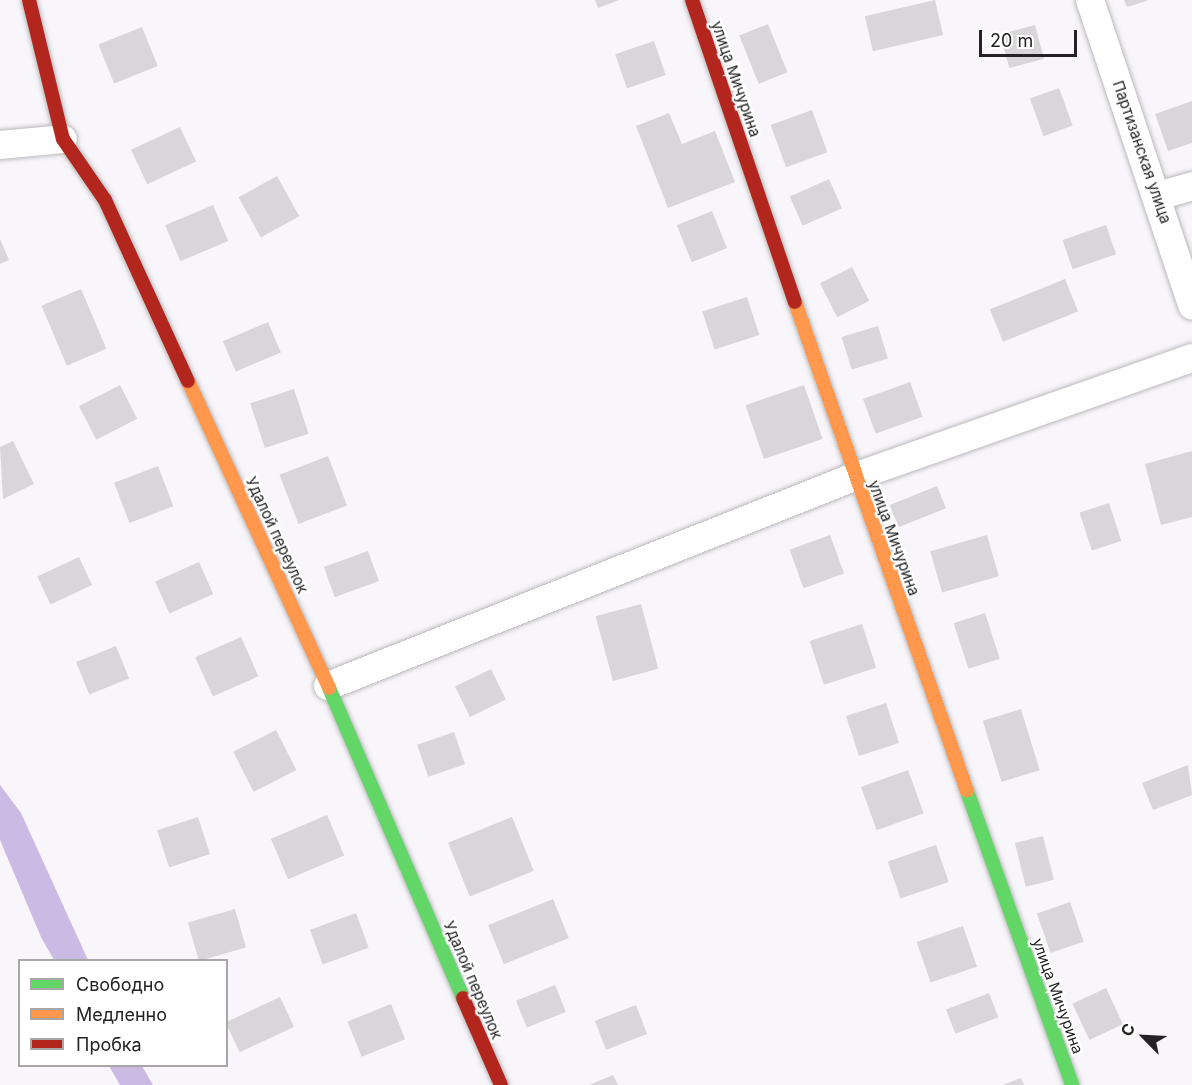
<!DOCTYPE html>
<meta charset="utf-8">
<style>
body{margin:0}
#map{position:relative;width:1192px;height:1085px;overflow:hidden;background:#f8f6fa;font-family:Inter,sans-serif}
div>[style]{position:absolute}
.water>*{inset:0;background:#cabae4}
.building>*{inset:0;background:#d8d6d9;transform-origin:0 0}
.roads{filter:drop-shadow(0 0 2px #bab9bc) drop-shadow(0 0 2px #bab9bc)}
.street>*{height:28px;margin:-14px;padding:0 14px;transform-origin:14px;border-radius:14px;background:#fefefe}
.fast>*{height:14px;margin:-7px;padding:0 7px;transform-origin:7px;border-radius:7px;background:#63d668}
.slow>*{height:14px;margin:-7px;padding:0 7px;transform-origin:7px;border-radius:7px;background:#ff974d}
.jam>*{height:14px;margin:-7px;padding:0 7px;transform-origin:7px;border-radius:7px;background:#b3261e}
span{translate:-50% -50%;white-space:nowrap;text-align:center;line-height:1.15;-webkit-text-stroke:4.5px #fff;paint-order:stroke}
.street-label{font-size:15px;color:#232224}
.legend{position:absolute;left:18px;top:959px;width:210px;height:108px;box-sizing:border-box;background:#fff;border:2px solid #a7a7a7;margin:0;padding:8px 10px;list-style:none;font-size:18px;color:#232224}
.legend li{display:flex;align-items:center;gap:12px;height:30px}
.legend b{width:30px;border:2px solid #a7a7a7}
.north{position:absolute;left:1114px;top:1007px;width:60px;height:60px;-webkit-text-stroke:4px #fff;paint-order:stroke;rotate:294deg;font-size:16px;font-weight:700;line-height:24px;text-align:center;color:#232224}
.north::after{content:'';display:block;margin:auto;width:21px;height:27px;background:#232224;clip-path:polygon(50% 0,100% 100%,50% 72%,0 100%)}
.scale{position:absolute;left:979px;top:30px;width:98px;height:27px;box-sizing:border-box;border:3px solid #232224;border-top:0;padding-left:8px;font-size:18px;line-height:21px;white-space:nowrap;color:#232224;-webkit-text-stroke:4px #fff;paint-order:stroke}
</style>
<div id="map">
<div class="water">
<i style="clip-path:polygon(0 785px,21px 813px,88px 960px,54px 960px,41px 937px,0 840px)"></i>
<i style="clip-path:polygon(109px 1066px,142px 1066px,153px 1085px,120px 1085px)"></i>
</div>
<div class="building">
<i style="clip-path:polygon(595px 0,619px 0,598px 8px)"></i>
<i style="left:935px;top:0;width:36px;height:72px;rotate:77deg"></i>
<i style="clip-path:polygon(1124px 0,1147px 0,1147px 1px,1127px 7px)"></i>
<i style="left:768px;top:24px;width:52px;height:31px;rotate:68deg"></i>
<i style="left:1035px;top:25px;width:35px;height:36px;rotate:75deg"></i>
<i style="left:142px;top:27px;width:42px;height:47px;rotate:68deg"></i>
<i style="left:654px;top:41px;width:36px;height:41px;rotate:71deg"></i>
<i style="left:1059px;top:88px;width:40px;height:31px;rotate:70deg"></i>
<i style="clip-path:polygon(1192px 101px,1192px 143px,1168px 151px,1155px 114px)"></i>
<i style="left:812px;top:110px;width:45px;height:44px;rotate:70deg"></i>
<i style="clip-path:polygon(669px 113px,682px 144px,715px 131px,735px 182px,668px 208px,636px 126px)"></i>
<i style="left:180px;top:127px;width:38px;height:54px;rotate:65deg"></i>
<i style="left:277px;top:176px;width:46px;height:44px;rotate:61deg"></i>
<i style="left:829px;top:179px;width:32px;height:43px;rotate:66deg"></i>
<i style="left:213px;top:205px;width:39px;height:52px;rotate:67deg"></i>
<i style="left:712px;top:211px;width:40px;height:38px;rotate:68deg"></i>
<i style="left:1106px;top:225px;width:31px;height:46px;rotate:71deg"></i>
<i style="clip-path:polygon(0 239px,9px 260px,0 264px)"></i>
<i style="left:852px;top:267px;width:38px;height:36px;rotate:63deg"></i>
<i style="left:1065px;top:279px;width:35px;height:81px;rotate:68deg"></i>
<i style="left:81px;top:289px;width:65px;height:43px;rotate:67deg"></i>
<i style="left:747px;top:297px;width:40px;height:47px;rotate:72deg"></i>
<i style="left:268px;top:322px;width:33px;height:49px;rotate:67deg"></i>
<i style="left:878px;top:326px;width:34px;height:38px;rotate:73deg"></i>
<i style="left:910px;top:382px;width:37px;height:50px;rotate:70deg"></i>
<i style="left:120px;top:385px;width:38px;height:46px;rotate:63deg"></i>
<i style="left:804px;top:385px;width:57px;height:62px;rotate:71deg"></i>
<i style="left:294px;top:389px;width:47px;height:46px;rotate:72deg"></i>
<i style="clip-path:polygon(13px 441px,34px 484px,3px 499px,0 447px)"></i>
<i style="clip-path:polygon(1192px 451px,1192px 517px,1161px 525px,1145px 464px)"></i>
<i style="left:328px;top:456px;width:53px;height:52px;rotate:69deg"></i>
<i style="left:158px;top:466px;width:43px;height:47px;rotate:69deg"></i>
<i style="left:937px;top:486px;width:24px;height:51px;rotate:68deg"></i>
<i style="left:1109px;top:503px;width:40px;height:31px;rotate:72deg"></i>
<i style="left:830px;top:535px;width:41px;height:43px;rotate:70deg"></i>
<i style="left:987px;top:535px;width:43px;height:59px;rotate:74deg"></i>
<i style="left:368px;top:551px;width:32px;height:47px;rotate:70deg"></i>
<i style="left:79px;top:557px;width:31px;height:46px;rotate:65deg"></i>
<i style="left:199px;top:562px;width:35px;height:48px;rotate:66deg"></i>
<i style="left:641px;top:604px;width:67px;height:47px;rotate:75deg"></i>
<i style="left:985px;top:613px;width:48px;height:33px;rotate:72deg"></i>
<i style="left:862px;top:624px;width:46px;height:55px;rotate:72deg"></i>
<i style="left:241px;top:637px;width:43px;height:50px;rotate:66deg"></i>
<i style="left:116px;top:646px;width:35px;height:43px;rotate:68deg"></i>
<i style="left:491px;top:669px;width:34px;height:40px;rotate:64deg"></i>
<i style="left:886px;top:703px;width:42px;height:42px;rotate:72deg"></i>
<i style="left:1021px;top:709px;width:64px;height:40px;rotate:73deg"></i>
<i style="left:276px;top:730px;width:45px;height:48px;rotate:63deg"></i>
<i style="left:454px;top:732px;width:34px;height:39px;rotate:71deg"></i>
<i style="clip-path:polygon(1188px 765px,1192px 795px,1153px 810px,1142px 783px)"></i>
<i style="left:908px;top:770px;width:46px;height:50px;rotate:70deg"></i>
<i style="left:327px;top:815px;width:44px;height:61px;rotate:67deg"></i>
<i style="left:198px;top:817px;width:39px;height:43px;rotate:72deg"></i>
<i style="left:512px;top:817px;width:58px;height:69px;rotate:68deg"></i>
<i style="left:1043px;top:836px;width:45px;height:29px;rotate:76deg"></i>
<i style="left:936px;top:845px;width:39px;height:51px;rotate:71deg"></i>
<i style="left:553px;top:899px;width:42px;height:70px;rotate:68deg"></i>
<i style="left:1070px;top:902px;width:42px;height:35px;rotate:71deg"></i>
<i style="left:235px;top:909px;width:40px;height:49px;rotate:74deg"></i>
<i style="left:356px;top:913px;width:37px;height:49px;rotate:70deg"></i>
<i style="left:963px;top:926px;width:43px;height:49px;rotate:71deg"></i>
<i style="left:555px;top:985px;width:29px;height:42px;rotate:68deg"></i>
<i style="left:1106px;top:988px;width:40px;height:37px;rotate:65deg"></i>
<i style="left:989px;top:993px;width:26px;height:46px;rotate:69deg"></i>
<i style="left:280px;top:997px;width:33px;height:60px;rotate:65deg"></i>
<i style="left:391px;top:1004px;width:38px;height:47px;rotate:68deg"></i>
<i style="left:636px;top:1005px;width:31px;height:44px;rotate:69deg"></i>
<i style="clip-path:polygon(613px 1075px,618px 1085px,589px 1085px)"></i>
<i style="clip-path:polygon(1021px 1078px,1024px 1085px,1003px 1085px)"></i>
</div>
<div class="roads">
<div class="street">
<i style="left:1090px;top:0;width:322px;rotate:71.5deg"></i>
<i style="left:0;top:145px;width:63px;rotate:-5.4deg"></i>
<i style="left:1158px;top:196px;width:35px;rotate:-16deg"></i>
<i style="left:328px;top:686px;width:566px;rotate:-21.67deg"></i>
<i style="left:854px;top:477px;width:358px;rotate:-19.4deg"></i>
</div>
<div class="fast">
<i style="left:329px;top:688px;width:338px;rotate:66.6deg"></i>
<i style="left:967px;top:791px;width:312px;rotate:70.3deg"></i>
</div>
<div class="slow">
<i style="left:795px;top:302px;width:518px;rotate:70.62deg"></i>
<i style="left:188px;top:381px;width:338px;rotate:65.3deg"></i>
</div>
<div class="jam">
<i style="left:29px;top:0;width:143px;rotate:76.3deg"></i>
<i style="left:63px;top:139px;width:74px;rotate:55.5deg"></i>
<i style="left:105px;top:200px;width:199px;rotate:65.4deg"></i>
<i style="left:692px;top:0;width:319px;rotate:71.2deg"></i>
<i style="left:463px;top:998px;width:95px;rotate:66.4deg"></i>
</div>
</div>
<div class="street-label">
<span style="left:736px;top:79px;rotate:71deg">улица Мичурина</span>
<span style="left:1142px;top:152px;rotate:71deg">Партизанская улица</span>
<span style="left:277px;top:535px;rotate:65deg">Удалой переулок</span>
<span style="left:894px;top:538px;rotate:70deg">улица Мичурина</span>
<span style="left:473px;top:980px;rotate:67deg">Удалой переулок</span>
<span style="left:1058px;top:996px;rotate:70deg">улица Мичурина</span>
</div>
<ul class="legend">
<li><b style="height:8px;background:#63d668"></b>Свободно</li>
<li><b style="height:8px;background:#ff974d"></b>Медленно</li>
<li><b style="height:8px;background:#b3261e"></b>Пробка</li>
</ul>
<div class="north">С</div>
<div class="scale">20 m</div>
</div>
